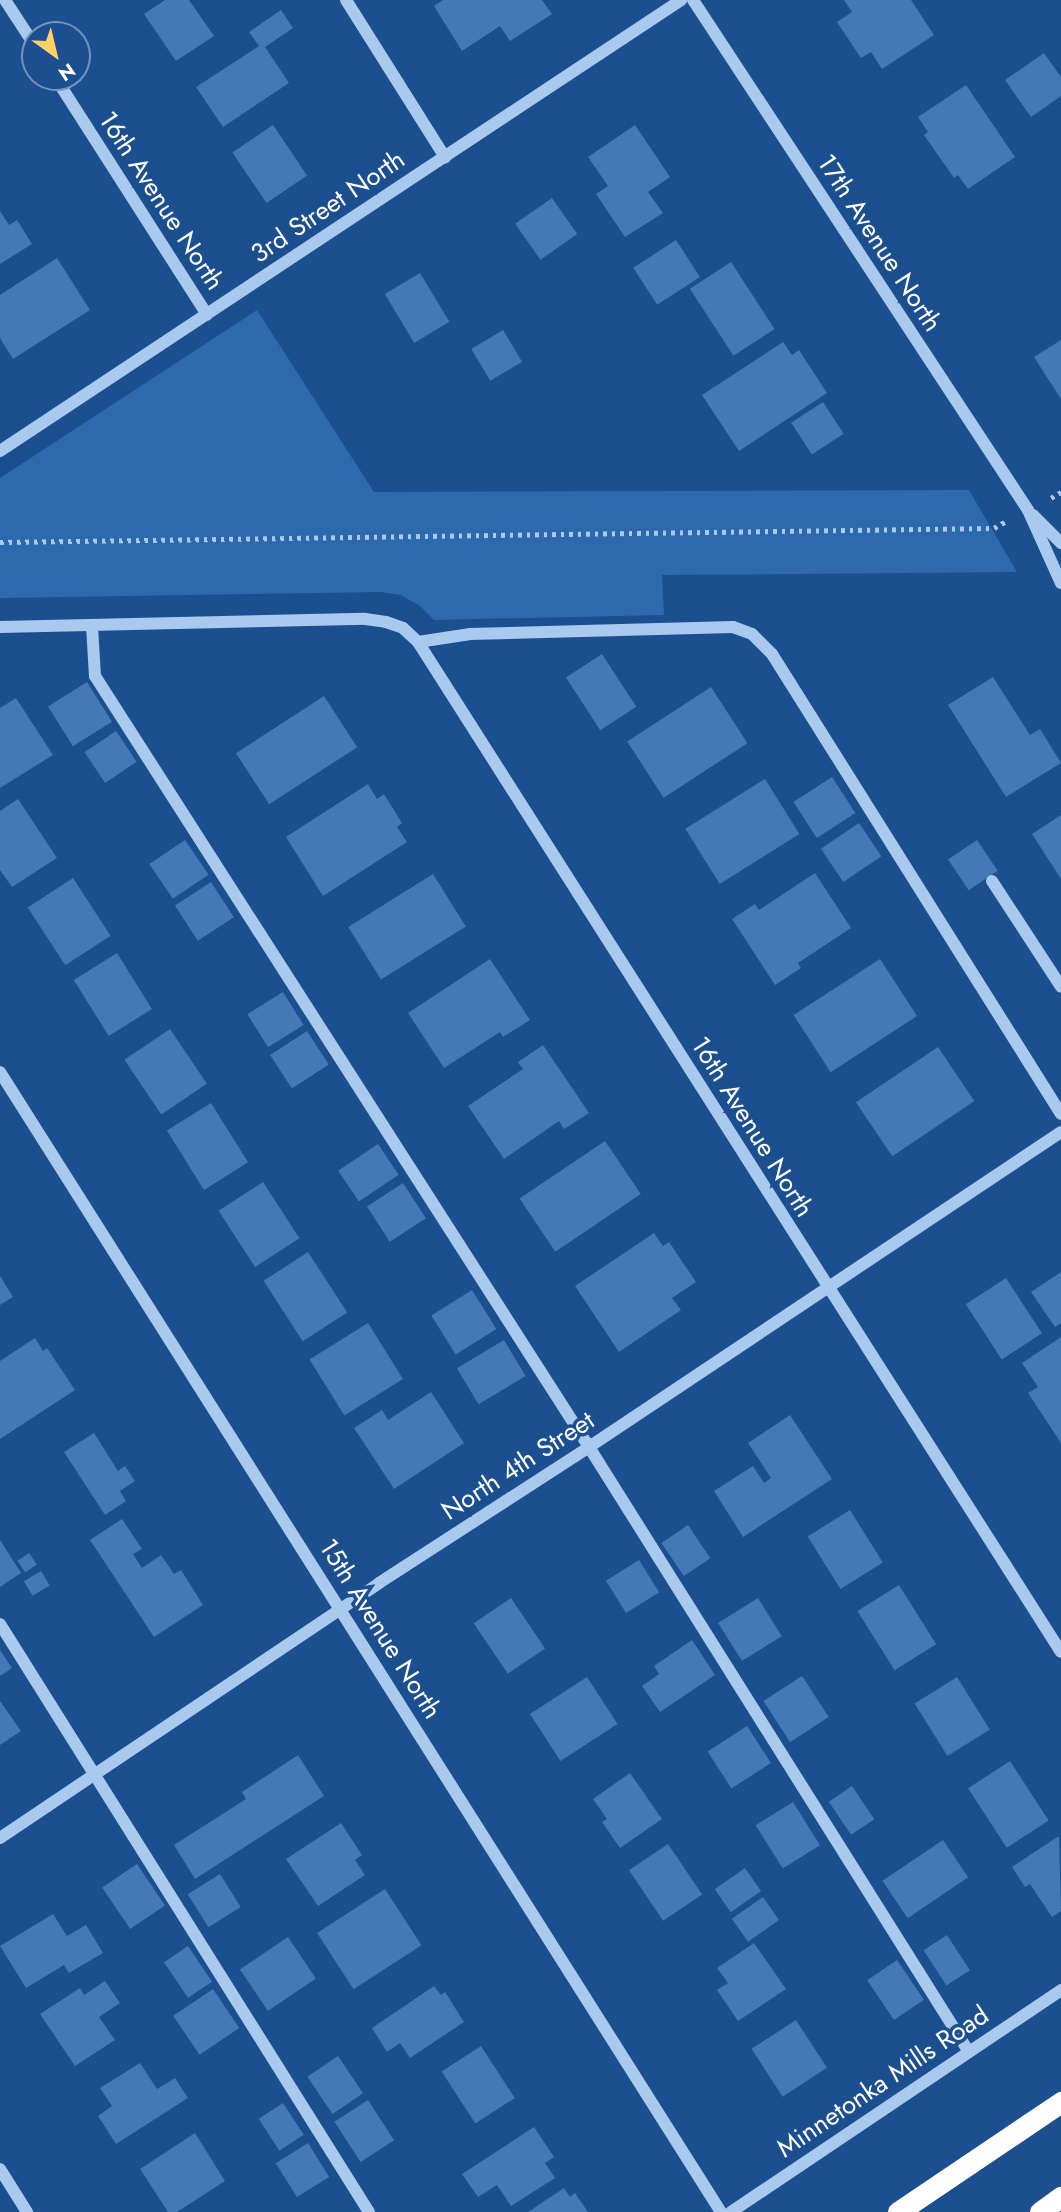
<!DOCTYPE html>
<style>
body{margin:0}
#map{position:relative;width:1061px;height:2212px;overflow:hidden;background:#1b4f8f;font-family:Jost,sans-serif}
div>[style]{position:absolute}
.green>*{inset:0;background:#2e69ad}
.building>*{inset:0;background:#4478b7;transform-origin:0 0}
.path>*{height:4.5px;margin-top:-2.25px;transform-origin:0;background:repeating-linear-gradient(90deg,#a9c9ee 0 3.5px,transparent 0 8.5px)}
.minor>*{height:12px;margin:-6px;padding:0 6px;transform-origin:6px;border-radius:6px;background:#a9c9ee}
.highway>*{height:21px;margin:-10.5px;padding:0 10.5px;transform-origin:10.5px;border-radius:10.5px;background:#fff}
span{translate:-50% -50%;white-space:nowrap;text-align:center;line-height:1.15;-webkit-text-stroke:7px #1b4f8f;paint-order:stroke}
.street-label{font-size:26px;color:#fff}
.north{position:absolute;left:21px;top:21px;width:70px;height:70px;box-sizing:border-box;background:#1b4f8f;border:2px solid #7695bc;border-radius:50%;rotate:146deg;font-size:19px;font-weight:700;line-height:28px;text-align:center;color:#fff}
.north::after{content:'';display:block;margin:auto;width:24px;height:32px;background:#ffd166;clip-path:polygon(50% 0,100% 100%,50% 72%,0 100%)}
</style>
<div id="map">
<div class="green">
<i style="clip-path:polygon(257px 310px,374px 492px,969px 490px,1017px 572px,662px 575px,664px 615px,434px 620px,420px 606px,401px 595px,380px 592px,0 598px,0 478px)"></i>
</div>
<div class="building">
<i style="clip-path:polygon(165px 0,189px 0,214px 36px,176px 61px,144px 14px)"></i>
<i style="clip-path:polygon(443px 0,542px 0,552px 14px,510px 41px,500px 26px,462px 51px,434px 6px)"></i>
<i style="clip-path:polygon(844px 0,911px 0,934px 35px,882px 69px,871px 52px,861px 58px,837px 22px,852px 12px)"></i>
<i style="clip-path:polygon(281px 10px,293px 28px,265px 47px,289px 83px,223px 127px,196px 87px,259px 46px,249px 32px)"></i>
<i style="clip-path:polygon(1044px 53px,1061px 77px,1061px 96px,1031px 117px,1005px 80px)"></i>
<i style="clip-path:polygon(966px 85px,1015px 157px,968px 189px,958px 175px,954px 178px,924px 135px,928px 132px,918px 117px)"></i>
<i style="left:273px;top:125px;width:61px;height:49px;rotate:56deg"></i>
<i style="clip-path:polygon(635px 125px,670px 177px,648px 192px,663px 213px,625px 237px,596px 194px,608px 186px,588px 157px)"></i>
<i style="left:552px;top:198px;width:44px;height:45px;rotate:55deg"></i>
<i style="clip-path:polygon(0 211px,9px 225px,17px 220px,32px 244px,0 264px)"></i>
<i style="left:676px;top:240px;width:44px;height:51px;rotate:57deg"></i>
<i style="clip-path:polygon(57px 258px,90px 310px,13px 359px,0 338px,0 295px)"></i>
<i style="left:731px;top:262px;width:80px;height:49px;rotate:57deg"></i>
<i style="left:420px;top:273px;width:57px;height:41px;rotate:59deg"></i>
<i style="left:503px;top:330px;width:37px;height:37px;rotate:59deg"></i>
<i style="clip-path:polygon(1061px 340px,1061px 399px,1034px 357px)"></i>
<i style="clip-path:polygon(783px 342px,792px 355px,799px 350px,827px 393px,739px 451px,702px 395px)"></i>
<i style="left:823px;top:402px;width:38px;height:38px;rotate:57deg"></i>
<i style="left:602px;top:654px;width:63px;height:43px;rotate:57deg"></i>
<i style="clip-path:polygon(993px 677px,1030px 735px,1040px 729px,1061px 763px,1006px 797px,948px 705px)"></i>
<i style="left:87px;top:682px;width:47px;height:46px;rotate:58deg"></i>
<i style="left:711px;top:687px;width:67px;height:100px;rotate:57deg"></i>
<i style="left:324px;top:696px;width:61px;height:105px;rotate:57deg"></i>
<i style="clip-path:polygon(16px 698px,53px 755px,0 788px,0 708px)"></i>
<i style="left:116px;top:731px;width:37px;height:38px;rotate:56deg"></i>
<i style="left:832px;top:777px;width:43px;height:46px;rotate:57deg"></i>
<i style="left:765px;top:779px;width:65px;height:94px;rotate:58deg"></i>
<i style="clip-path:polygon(368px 784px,377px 799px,384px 794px,402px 823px,397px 827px,407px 842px,323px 896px,286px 837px)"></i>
<i style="clip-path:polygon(18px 799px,57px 858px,12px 887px,0 870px,0 811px)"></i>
<i style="clip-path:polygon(1061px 815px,1061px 879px,1032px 834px)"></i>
<i style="left:859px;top:823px;width:40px;height:46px;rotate:56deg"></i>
<i style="left:185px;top:840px;width:42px;height:43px;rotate:56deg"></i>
<i style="left:977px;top:840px;width:37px;height:35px;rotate:56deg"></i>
<i style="clip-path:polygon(815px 873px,851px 928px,798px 963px,801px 968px,775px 985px,732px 919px,755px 904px,759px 910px)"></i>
<i style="left:433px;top:874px;width:62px;height:100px;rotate:58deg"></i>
<i style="left:73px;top:878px;width:69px;height:54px;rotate:57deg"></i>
<i style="left:211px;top:882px;width:42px;height:43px;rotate:57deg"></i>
<i style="left:117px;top:953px;width:66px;height:51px;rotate:58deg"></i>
<i style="clip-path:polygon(490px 959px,530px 1020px,503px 1037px,500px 1032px,444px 1068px,408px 1013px)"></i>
<i style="left:880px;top:959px;width:68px;height:103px;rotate:57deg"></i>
<i style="left:283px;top:992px;width:39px;height:42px;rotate:58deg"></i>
<i style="left:170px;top:1029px;width:66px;height:55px;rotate:56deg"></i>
<i style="left:307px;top:1031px;width:40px;height:44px;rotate:57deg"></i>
<i style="clip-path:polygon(543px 1045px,589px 1113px,564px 1129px,559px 1121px,504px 1159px,468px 1106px,523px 1069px,518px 1062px)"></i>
<i style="left:938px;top:1047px;width:65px;height:99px;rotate:56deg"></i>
<i style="left:211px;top:1103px;width:70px;height:52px;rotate:58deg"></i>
<i style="left:605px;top:1141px;width:64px;height:103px;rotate:56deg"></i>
<i style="left:378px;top:1144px;width:37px;height:48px;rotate:56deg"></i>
<i style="left:263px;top:1182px;width:67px;height:53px;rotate:57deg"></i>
<i style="left:403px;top:1183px;width:42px;height:43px;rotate:57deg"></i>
<i style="clip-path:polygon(654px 1233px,663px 1246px,669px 1242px,696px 1282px,672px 1298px,681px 1310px,619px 1352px,575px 1286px)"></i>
<i style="left:308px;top:1252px;width:72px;height:53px;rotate:57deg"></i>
<i style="clip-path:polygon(1061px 1272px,1061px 1323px,1055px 1327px,1031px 1292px)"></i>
<i style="clip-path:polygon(0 1276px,13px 1297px,0 1305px)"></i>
<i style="left:1006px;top:1278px;width:66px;height:48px;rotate:57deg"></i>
<i style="left:472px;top:1290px;width:46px;height:48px;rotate:58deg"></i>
<i style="left:368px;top:1323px;width:66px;height:69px;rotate:58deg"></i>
<i style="clip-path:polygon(1061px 1337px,1061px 1443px,1028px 1393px,1038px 1387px,1022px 1363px)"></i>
<i style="clip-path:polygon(35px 1338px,43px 1351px,47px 1348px,75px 1390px,0 1439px,0 1361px)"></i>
<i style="left:504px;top:1340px;width:42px;height:55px;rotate:59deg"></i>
<i style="clip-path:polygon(431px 1392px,464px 1443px,394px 1489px,354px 1428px,382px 1410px,388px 1420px)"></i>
<i style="clip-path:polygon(790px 1415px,832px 1479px,743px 1537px,714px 1491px,753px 1466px,764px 1483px,771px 1478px,748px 1443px)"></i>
<i style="clip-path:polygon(94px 1433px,118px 1471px,125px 1466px,135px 1481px,120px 1491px,126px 1501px,105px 1515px,64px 1452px)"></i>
<i style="left:850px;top:1510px;width:62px;height:50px;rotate:58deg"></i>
<i style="clip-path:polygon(122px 1519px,142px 1549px,133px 1554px,142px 1568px,161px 1555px,174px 1574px,181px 1570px,203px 1605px,154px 1637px,90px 1540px)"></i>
<i style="left:688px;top:1525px;width:40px;height:32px;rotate:56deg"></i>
<i style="clip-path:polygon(0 1540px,21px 1573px,0 1587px)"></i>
<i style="left:29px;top:1553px;width:14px;height:14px;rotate:56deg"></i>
<i style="left:639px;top:1560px;width:38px;height:39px;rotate:58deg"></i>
<i style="left:41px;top:1571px;width:17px;height:20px;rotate:59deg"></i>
<i style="left:899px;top:1585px;width:70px;height:49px;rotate:58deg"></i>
<i style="left:511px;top:1598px;width:61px;height:45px;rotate:56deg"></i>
<i style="left:758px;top:1598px;width:45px;height:47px;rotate:58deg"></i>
<i style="clip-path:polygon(692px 1640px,715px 1675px,660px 1712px,642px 1686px,659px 1674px,654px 1666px)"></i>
<i style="clip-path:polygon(0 1650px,12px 1668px,0 1676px)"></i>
<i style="left:802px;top:1676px;width:49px;height:46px;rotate:57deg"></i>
<i style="left:587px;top:1677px;width:56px;height:68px;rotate:57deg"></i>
<i style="left:957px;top:1677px;width:62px;height:50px;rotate:58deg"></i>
<i style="clip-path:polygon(0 1701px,21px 1731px,0 1745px)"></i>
<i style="left:747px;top:1726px;width:44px;height:47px;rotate:57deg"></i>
<i style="clip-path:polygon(298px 1755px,324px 1796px,195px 1879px,174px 1845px,246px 1799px,242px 1792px)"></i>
<i style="left:1010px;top:1761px;width:71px;height:50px;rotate:57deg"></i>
<i style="clip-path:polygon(630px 1773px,662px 1819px,620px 1848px,602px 1822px,607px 1819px,593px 1799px)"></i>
<i style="left:852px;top:1786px;width:40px;height:28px;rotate:56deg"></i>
<i style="left:793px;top:1802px;width:51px;height:44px;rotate:58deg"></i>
<i style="clip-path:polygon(341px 1823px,362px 1855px,355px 1860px,365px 1875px,318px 1906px,286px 1859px)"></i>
<i style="clip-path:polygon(1059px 1836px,1061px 1911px,1052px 1917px,1030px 1884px,1025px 1887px,1012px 1867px)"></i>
<i style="left:943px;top:1840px;width:45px;height:73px;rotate:56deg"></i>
<i style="left:668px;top:1844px;width:61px;height:47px;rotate:56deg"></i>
<i style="left:137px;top:1864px;width:50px;height:42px;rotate:56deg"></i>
<i style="left:745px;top:1868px;width:28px;height:37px;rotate:55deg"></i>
<i style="left:220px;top:1874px;width:39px;height:38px;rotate:58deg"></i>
<i style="left:385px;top:1889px;width:67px;height:81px;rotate:57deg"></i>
<i style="left:763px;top:1897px;width:28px;height:38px;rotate:55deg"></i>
<i style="clip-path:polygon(53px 1914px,67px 1936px,86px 1925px,103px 1953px,69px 1973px,64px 1965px,26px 1988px,0 1946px)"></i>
<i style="left:947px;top:1935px;width:42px;height:28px;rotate:57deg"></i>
<i style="left:288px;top:1937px;width:50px;height:58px;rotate:56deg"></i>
<i style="clip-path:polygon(754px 1943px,786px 1989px,738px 2021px,717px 1990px,728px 1983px,717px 1968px)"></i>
<i style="left:188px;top:1946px;width:43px;height:29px;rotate:56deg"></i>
<i style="left:897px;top:1960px;width:48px;height:36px;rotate:56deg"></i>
<i style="clip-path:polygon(105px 1981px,120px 2003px,99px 2017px,115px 2040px,75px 2066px,40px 2014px,80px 1988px,84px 1995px)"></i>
<i style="clip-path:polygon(434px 1986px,441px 1995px,445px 1992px,464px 2022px,410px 2058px,400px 2043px,387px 2052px,372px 2028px)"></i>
<i style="left:213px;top:1989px;width:47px;height:48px;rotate:56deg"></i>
<i style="left:796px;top:2020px;width:57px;height:53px;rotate:57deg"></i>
<i style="left:481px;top:2046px;width:62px;height:47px;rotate:57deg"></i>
<i style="left:338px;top:2056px;width:45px;height:37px;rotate:56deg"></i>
<i style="clip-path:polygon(140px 2063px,157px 2089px,175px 2078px,188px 2098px,116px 2144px,98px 2116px,112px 2106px,100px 2088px)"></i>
<i style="left:368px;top:2100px;width:48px;height:40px;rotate:57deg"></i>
<i style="left:283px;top:2103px;width:38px;height:29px;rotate:57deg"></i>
<i style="clip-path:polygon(534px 2127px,554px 2157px,545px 2163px,555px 2178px,511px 2206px,497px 2185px,478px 2197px,462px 2174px)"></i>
<i style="clip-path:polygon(195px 2133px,225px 2181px,177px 2212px,168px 2212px,140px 2169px)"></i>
<i style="left:308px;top:2143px;width:40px;height:38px;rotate:58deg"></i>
<i style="clip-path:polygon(564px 2188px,570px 2197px,575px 2193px,588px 2212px,528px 2212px)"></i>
</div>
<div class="path">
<i style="left:1051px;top:498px;width:12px;rotate:-31deg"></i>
<i style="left:0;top:542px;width:994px;rotate:-0.81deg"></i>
<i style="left:994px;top:528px;width:14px;rotate:-30deg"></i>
</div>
<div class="minor">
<i style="left:5px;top:0;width:55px;rotate:56.9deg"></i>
<i style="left:346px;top:0;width:186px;rotate:57.8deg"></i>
<i style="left:693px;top:0;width:610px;rotate:56.7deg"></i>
<i style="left:1028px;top:510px;width:80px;rotate:65.7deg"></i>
<i style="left:55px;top:77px;width:282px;rotate:57.4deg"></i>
<i style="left:0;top:451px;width:817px;rotate:-33.51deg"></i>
<i style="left:1033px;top:515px;width:40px;rotate:45deg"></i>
<i style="left:92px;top:626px;width:50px;rotate:86.6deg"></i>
<i style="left:95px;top:676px;width:916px;rotate:57.35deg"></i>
<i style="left:589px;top:1447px;width:714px;rotate:57.87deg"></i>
<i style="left:0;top:627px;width:365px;rotate:-1.3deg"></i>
<i style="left:365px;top:619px;width:21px;rotate:8deg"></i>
<i style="left:386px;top:622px;width:18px;rotate:19deg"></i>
<i style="left:403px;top:628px;width:21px;rotate:43deg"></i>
<i style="left:418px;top:642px;width:1197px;rotate:57.52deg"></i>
<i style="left:418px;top:642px;width:53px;rotate:-8.7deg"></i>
<i style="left:470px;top:634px;width:263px;rotate:-1.5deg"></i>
<i style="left:733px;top:627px;width:20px;rotate:20deg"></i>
<i style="left:752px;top:634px;width:28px;rotate:45deg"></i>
<i style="left:772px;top:654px;width:543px;rotate:57.86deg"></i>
<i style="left:992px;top:881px;width:126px;rotate:56.9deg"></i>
<i style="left:0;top:1072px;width:1349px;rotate:57.69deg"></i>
<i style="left:0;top:1624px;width:694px;rotate:57.89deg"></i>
<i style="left:0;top:1838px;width:457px;rotate:-33.9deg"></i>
<i style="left:379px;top:1583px;width:250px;rotate:-32.9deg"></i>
<i style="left:589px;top:1447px;width:567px;rotate:-33.72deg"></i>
<i style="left:0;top:2169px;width:51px;rotate:57.9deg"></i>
<i style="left:731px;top:2212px;width:398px;rotate:-33.9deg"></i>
</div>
<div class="highway">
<i style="left:898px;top:2212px;width:197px;rotate:-34deg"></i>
<i style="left:1040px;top:2212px;width:26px;rotate:-36deg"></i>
</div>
<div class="street-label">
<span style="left:161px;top:201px;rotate:57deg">16th Avenue North</span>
<span style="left:328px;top:207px;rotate:-34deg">3rd Street North</span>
<span style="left:879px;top:243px;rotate:57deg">17th Avenue North</span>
<span style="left:752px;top:1127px;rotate:58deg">16th Avenue North</span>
<span style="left:518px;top:1466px;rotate:-33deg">North 4th Street</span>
<span style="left:380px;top:1629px;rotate:58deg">15th Avenue North</span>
<span style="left:883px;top:2082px;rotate:-34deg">Minnetonka Mills Road</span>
</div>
<div class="north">N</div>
</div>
